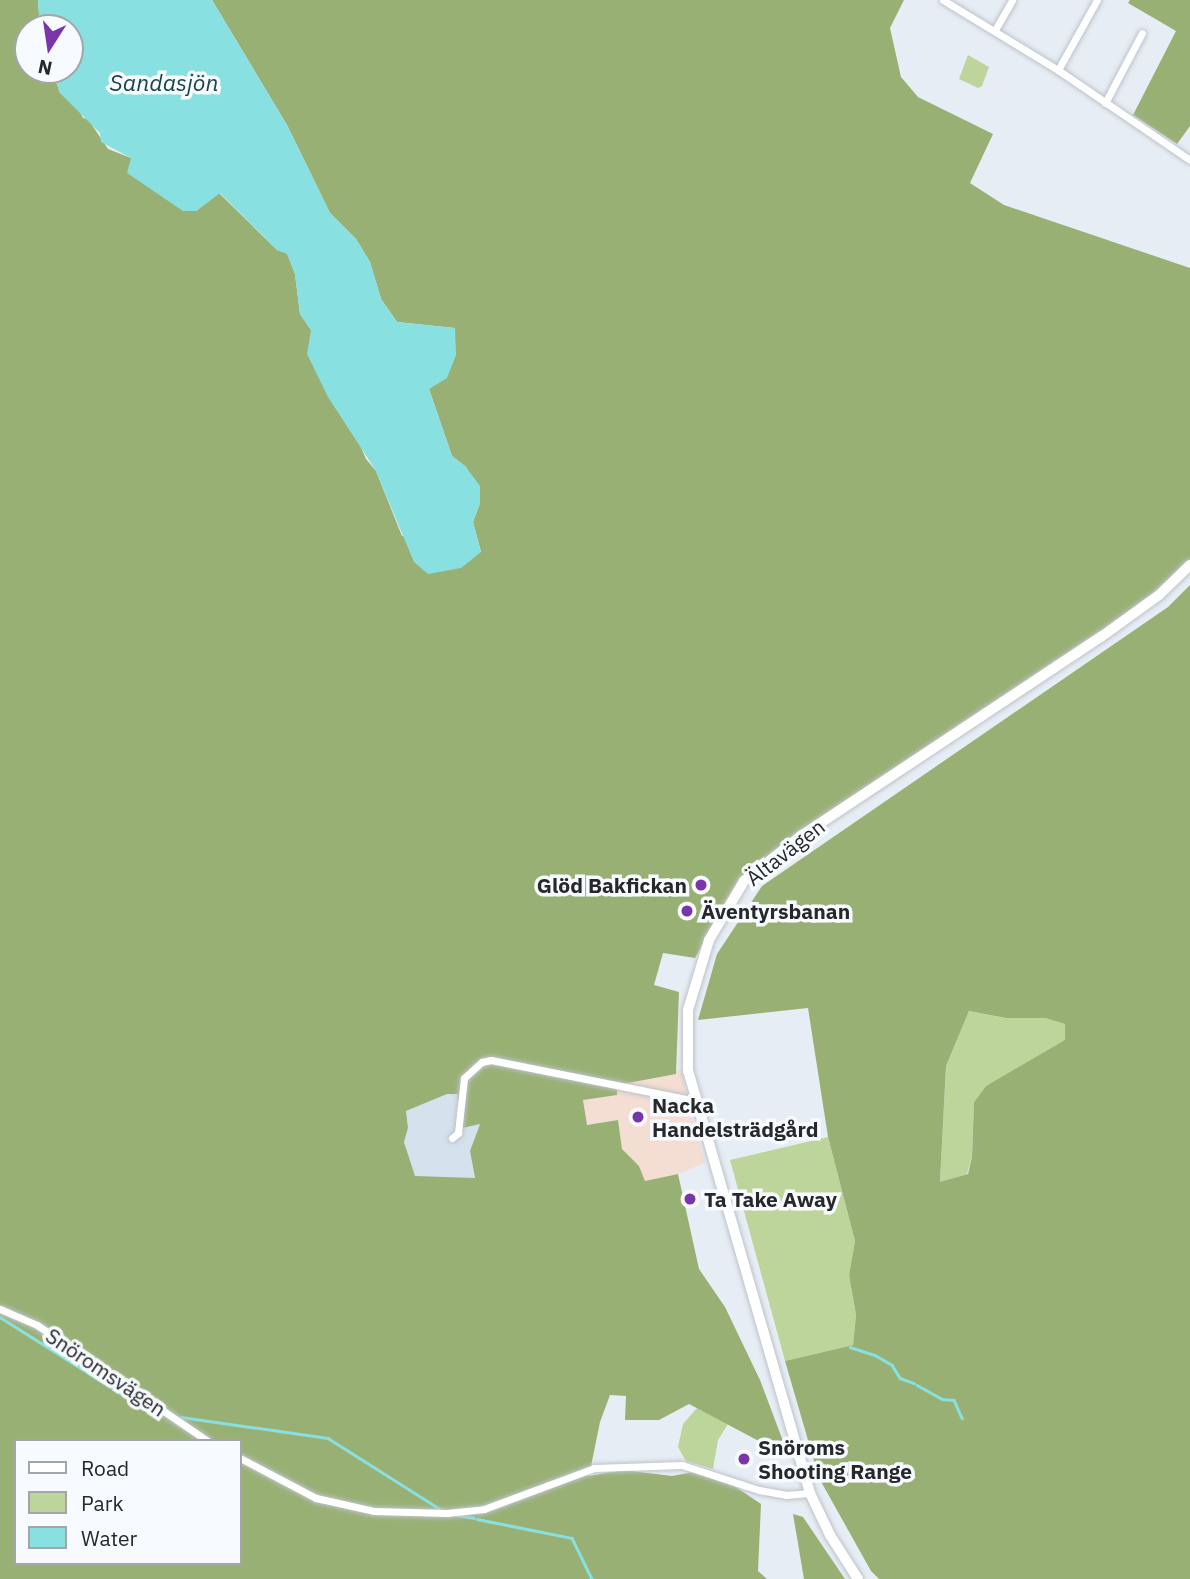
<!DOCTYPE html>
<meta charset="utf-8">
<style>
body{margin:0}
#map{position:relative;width:1190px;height:1579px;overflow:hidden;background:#e7edf4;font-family:"IBM Plex Sans",sans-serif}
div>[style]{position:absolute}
.commercial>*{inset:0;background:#f4ddd2}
.built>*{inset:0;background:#d5e1ed}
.green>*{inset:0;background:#bdd59b}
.forest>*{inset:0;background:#99b075}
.water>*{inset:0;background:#89e0e0}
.stream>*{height:2.5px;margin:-1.25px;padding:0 1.25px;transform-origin:1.25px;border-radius:1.25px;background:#89e0e0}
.roads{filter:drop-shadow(0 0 2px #bdc3c9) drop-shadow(0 0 2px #bdc3c9)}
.minor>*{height:7px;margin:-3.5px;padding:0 3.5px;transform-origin:3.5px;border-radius:3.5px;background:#fff}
.secondary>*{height:10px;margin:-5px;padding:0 5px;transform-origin:5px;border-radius:5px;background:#fff}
.dots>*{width:19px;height:19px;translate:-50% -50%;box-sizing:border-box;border:4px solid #f7fafe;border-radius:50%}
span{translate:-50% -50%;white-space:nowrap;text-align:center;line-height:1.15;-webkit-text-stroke:7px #f7fafe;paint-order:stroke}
.street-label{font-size:21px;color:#26282a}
.poi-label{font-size:21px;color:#26282a;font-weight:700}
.right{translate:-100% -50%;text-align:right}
.left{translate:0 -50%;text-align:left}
.water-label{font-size:23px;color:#1b4444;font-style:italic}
.legend{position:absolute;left:14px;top:1439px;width:228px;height:126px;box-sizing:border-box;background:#f7fafe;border:2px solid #a3a6a9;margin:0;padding:9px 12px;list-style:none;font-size:21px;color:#26282a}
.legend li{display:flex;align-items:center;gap:14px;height:35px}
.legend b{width:35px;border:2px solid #a3a6a9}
.north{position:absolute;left:14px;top:14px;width:70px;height:70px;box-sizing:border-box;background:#f7fafe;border:2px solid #a3a6a9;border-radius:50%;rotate:192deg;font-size:19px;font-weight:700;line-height:28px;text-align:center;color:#26282a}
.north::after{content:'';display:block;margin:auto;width:24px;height:32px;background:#7a35a9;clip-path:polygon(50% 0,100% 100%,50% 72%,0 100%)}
</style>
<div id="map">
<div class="commercial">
<i style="clip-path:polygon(682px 1070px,690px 1112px,705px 1163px,678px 1174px,645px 1181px,639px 1166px,621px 1149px,618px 1120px,587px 1125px,583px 1099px,617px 1095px,616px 1085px)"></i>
</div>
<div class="built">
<i style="clip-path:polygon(447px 1094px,458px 1094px,480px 1123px,470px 1151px,475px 1178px,415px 1177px,404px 1142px,408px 1128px,406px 1111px)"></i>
</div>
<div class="green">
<i style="clip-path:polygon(968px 55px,989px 67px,982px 86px,978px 88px,959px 79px)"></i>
<i style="clip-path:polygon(969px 1011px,1006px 1018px,1045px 1018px,1065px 1024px,1065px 1041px,986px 1086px,974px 1102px,972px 1157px,967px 1174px,940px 1183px,946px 1066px)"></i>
<i style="clip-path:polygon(828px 1137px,855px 1241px,849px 1275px,856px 1315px,853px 1345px,785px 1361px,730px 1160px)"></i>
<i style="clip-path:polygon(697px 1408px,728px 1424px,718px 1440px,713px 1469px,686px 1461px,678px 1447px,683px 1424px)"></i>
</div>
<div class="forest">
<i style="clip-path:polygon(evenodd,0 0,38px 0,40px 28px,28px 28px,28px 70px,52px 70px,60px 93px,77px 106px,83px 118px,88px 119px,108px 149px,131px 158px,196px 211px,219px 193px,277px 250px,287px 253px,295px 274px,300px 314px,311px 330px,366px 459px,376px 471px,402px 536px,481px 552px,473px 522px,480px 503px,466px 467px,452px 456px,429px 389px,436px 383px,455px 328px,397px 322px,381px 299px,370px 262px,356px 239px,330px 213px,287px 125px,212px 0,904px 0,890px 28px,901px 77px,918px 97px,993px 134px,970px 183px,1004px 205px,1190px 268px,1190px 560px,1159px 592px,741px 879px,695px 958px,663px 953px,654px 985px,679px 992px,676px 1074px,617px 1085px,617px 1095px,583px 1100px,587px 1125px,618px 1120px,622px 1149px,639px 1166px,645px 1181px,678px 1174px,699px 1269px,725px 1307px,760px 1380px,789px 1457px,689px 1404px,659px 1420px,625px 1420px,626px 1396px,610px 1395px,600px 1422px,589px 1476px,623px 1470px,672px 1476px,694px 1472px,727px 1481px,761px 1504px,758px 1571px,767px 1579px,0 1579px,0 0,447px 1094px,458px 1094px,458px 1129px,480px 1124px,470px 1151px,475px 1178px,415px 1176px,404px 1142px,408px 1128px,406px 1111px,447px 1094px,0 0,16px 1441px,240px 1441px,240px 1563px,16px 1563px,16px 1441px)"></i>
<i style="clip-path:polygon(1130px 0,1190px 0,1190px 126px,1177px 144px,1133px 115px,1176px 31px,1128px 3px)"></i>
<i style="clip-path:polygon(evenodd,1190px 585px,1190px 1579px,879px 1579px,871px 1571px,819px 1478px,785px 1361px,853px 1345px,856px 1315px,849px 1275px,855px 1241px,828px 1137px,808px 1008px,698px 1020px,717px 954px,762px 886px,1168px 607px,1190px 585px,969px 1011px,1006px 1018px,1045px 1018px,1065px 1024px,1065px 1040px,986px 1086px,974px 1102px,972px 1157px,968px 1174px,940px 1182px,946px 1066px,969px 1011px)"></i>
<i style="clip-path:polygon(793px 1514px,803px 1517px,845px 1579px,804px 1579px)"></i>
</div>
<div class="water">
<i style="clip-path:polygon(38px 0,212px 0,287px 125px,330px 213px,356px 239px,370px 262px,381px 299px,397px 322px,455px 328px,456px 355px,447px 378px,429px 389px,452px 456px,466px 467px,480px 486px,480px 503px,473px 522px,481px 552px,461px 568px,428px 574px,414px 562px,376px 471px,328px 397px,307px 354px,311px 330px,300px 314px,295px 274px,287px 254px,277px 250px,220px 193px,196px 211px,183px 211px,127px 173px,131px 158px,101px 142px,100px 133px,60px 93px,52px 70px,70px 70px,70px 28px,40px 28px)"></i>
</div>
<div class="stream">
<i style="left:0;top:1317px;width:183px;rotate:32.3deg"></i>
<i style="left:850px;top:1347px;width:26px;rotate:18deg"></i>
<i style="left:875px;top:1355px;width:20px;rotate:30deg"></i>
<i style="left:892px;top:1365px;width:15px;rotate:58deg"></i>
<i style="left:900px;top:1378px;width:15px;rotate:20deg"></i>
<i style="left:917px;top:1385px;width:29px;rotate:29deg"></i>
<i style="left:942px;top:1399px;width:12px;rotate:5deg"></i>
<i style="left:954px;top:1400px;width:20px;rotate:66deg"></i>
<i style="left:181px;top:1417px;width:148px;rotate:8.1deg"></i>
<i style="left:328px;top:1438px;width:136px;rotate:32.4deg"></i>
<i style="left:457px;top:1515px;width:17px;rotate:10deg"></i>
<i style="left:477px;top:1519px;width:97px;rotate:11.3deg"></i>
<i style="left:572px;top:1538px;width:46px;rotate:64deg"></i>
</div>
<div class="roads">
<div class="minor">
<i style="left:943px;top:0;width:135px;rotate:31.3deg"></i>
<i style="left:1058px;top:70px;width:160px;rotate:34.3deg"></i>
<i style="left:995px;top:30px;width:34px;rotate:-60deg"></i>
<i style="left:1058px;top:70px;width:80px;rotate:-60.9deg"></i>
<i style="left:1105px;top:103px;width:79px;rotate:-62.1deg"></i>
<i style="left:452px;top:1138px;width:8px;rotate:-40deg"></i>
<i style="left:458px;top:1133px;width:55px;rotate:-83.8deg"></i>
<i style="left:464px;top:1078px;width:24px;rotate:-42deg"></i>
<i style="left:482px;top:1062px;width:9px;rotate:-13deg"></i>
<i style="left:491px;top:1060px;width:209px;rotate:11.3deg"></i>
<i style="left:0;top:1309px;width:40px;rotate:23.4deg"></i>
<i style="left:37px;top:1325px;width:207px;rotate:34.2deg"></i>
<i style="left:240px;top:1458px;width:86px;rotate:27.8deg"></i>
<i style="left:316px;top:1498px;width:59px;rotate:12.6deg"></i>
<i style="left:374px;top:1511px;width:73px;rotate:1.6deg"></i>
<i style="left:447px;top:1513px;width:37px;rotate:-6deg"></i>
<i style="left:484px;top:1509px;width:117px;rotate:-20.4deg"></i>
<i style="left:594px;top:1468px;width:88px;rotate:-2deg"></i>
<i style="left:682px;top:1465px;width:81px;rotate:18deg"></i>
<i style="left:759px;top:1490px;width:27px;rotate:10deg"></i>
<i style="left:786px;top:1495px;width:24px;rotate:-5deg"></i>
</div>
<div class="secondary">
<i style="left:858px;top:1579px;width:52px;rotate:-122.5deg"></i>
<i style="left:830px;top:1535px;width:47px;rotate:-115.5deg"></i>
<i style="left:810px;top:1493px;width:439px;rotate:-106.1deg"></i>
<i style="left:688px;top:1071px;width:61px;rotate:-90deg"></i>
<i style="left:688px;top:1010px;width:73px;rotate:-73.3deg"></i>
<i style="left:709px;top:940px;width:69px;rotate:-59.3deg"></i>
<i style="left:744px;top:881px;width:73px;rotate:-38.3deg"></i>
<i style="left:801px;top:836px;width:360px;rotate:-33.6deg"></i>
<i style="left:1101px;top:637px;width:72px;rotate:-35.9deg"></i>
<i style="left:1159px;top:595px;width:43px;rotate:-44.1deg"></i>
</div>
</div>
<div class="dots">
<i style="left:701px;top:885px;background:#7a35a9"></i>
<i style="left:687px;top:911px;background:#7a35a9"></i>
<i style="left:638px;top:1117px;background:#7a35a9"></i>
<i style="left:690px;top:1199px;background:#7a35a9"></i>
<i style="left:744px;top:1459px;background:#7a35a9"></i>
</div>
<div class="street-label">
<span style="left:785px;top:852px;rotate:-38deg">Ältavägen</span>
<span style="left:106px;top:1372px;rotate:34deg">Snöromsvägen</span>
</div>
<div class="poi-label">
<span class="right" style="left:687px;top:885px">Glöd Bakfickan</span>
<span class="left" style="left:701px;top:911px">Äventyrsbanan</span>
<span class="left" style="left:652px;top:1117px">Nacka<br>Handelsträdgård</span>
<span class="left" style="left:704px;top:1199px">Ta Take Away</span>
<span class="left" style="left:758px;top:1459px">Snöroms<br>Shooting Range</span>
</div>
<div class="water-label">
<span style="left:164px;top:82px">Sandasjön</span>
</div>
<ul class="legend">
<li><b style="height:9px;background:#fff"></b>Road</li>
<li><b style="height:19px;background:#bdd59b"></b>Park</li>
<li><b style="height:19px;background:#89e0e0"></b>Water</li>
</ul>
<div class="north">N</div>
</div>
